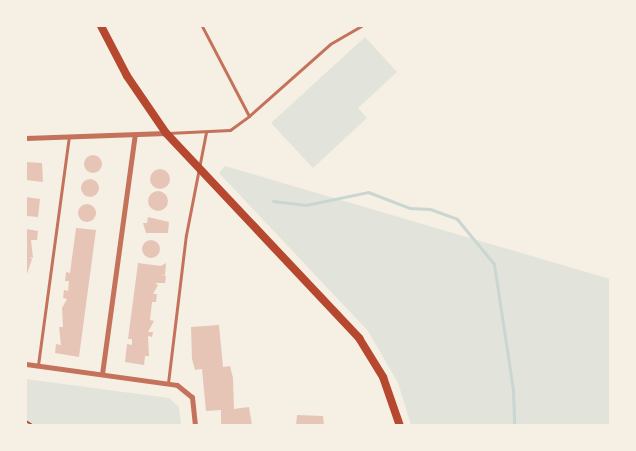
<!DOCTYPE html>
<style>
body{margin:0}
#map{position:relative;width:636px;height:451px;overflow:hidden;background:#f6efe4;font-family:"Crimson Pro",serif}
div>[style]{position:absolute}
.green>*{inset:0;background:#e2e4dc}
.stream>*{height:3px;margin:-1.5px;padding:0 1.5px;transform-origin:1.5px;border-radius:1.5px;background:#c9d6d2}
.building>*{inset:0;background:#e6c5b7}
.round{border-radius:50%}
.path>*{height:2px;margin:-1px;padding:0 1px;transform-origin:1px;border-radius:1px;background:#b5482f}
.service>*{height:3px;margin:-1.5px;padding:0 1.5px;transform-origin:1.5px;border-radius:1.5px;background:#c5725c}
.minor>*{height:5px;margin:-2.5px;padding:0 2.5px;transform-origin:2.5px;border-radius:2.5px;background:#c5725c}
.secondary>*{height:8px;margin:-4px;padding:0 4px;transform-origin:4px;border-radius:4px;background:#b5482f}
span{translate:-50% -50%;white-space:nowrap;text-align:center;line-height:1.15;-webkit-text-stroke:4.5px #f6efe4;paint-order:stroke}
.frame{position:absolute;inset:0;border:27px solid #f6efe4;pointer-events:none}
</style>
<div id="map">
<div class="green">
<i style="clip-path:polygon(365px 37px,397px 72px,358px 108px,367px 118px,313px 168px,271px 123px)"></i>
<i style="clip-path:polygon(225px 166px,610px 279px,610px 425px,411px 425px,398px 383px,368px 331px,219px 173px)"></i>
<i style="clip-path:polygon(26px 379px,169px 398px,179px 407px,181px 425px,26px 426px)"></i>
</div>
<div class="stream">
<i style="left:273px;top:201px;width:33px;rotate:7deg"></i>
<i style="left:306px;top:205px;width:63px;rotate:-11.8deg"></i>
<i style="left:368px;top:192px;width:45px;rotate:20.9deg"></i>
<i style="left:410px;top:208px;width:20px;rotate:3deg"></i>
<i style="left:430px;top:209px;width:29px;rotate:20deg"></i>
<i style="left:457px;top:219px;width:58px;rotate:50.6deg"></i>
<i style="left:494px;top:264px;width:127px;rotate:81.4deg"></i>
<i style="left:513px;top:390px;width:36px;rotate:88deg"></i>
</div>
<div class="building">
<i class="round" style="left:84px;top:155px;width:18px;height:18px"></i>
<i style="clip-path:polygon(26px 162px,42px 163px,43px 182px,26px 180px)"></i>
<i class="round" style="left:150px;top:169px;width:20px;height:20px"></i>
<i class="round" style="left:81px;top:179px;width:18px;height:18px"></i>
<i class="round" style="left:148px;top:191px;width:20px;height:20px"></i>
<i style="clip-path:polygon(26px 197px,40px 199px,38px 217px,26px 216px)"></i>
<i class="round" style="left:78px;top:204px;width:18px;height:18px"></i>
<i style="clip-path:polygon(148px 217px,169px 222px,168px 233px,146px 233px,143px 223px,147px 223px)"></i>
<i style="clip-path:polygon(76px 228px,96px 230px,79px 357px,55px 353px,56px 344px,61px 345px,59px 327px,63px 327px,62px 308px,67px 299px,63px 298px,64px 290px,68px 291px,69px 281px,65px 281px,66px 272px,70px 273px)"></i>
<i style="clip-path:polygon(26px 229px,38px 231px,37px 240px,31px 240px,33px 258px,29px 257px,32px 259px,27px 274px)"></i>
<i class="round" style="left:142px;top:240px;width:18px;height:18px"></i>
<i style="clip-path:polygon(138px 263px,161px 266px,166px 263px,165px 275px,160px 274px,166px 276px,165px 283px,155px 283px,158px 285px,153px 294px,157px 294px,156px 302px,152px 302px,150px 320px,154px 321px,148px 332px,153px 332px,152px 337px,148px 336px,149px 356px,145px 356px,144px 365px,125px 362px,127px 344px,132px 345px,132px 339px,128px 339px)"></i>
<i style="clip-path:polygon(219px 325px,223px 367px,230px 366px,233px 378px,234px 409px,249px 407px,252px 425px,221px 426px,221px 410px,206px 411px,202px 369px,195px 370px,192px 359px,191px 327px)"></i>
<i style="clip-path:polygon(297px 415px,323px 416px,324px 426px,296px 426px)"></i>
</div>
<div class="path">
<i style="left:26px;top:421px;width:9px;rotate:32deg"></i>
</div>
<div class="service">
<i style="left:249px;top:116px;width:108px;rotate:-41.6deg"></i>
<i style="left:330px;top:44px;width:36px;rotate:-30deg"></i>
<i style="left:168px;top:133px;width:62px;rotate:-2.8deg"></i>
<i style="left:230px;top:130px;width:24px;rotate:-36deg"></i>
<i style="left:249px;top:116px;width:102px;rotate:-117.6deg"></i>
<i style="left:38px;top:365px;width:231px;rotate:-82.3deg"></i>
<i style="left:168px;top:383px;width:149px;rotate:-83.1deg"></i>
<i style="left:186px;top:235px;width:105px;rotate:-79deg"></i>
</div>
<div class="minor">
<i style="left:26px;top:138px;width:140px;rotate:-2deg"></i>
<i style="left:26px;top:364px;width:152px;rotate:7.9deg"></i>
<i style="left:177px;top:385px;width:19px;rotate:39deg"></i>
<i style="left:192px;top:397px;width:29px;rotate:84deg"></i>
<i style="left:102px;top:374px;width:242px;rotate:-82.2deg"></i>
</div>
<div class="secondary">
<i style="left:101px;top:26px;width:56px;rotate:62.5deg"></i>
<i style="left:127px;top:76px;width:69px;rotate:55.6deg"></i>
<i style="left:166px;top:133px;width:282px;rotate:46.7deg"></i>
<i style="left:359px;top:338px;width:46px;rotate:58.4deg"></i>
<i style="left:383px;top:377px;width:52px;rotate:70.9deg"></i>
</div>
<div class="frame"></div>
</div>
